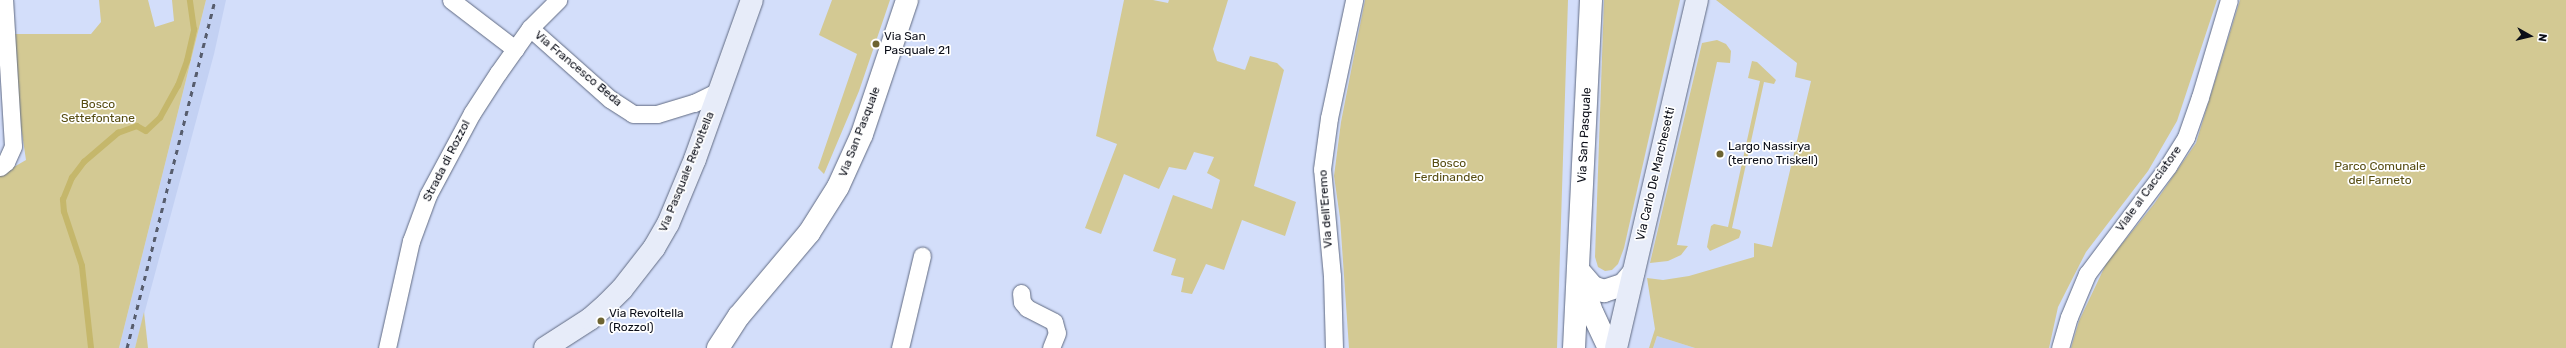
<!DOCTYPE html>
<style>
body{margin:0}
#map{position:relative;width:2566px;height:348px;overflow:hidden;background:#d3defa;font-family:Rubik,sans-serif}
div>[style]{position:absolute}
.built>*{inset:0;background:#c3d1f3}
.green>*{inset:0;background:#d3c993}
.stream>*{height:5.5px;margin:-2.75px;padding:0 2.75px;transform-origin:2.75px;border-radius:2.75px;background:#c5b76b}
.roads{filter:drop-shadow(0 0 1px #606a82) drop-shadow(0 0 1px #606a82)}
.minor>*{height:17px;margin:-8.5px;padding:0 8.5px;transform-origin:8.5px;border-radius:8.5px;background:#fff}
.tertiary>*{height:22px;margin:-11px;padding:0 11px;transform-origin:11px;border-radius:11px;background:#fff}
.secondary>*{height:22px;margin:-11px;padding:0 11px;transform-origin:11px;border-radius:11px;background:#e7ecf9}
.rail>*{height:3px;margin-top:-1.5px;transform-origin:0;background:repeating-linear-gradient(90deg,#575d6d 0 5px,transparent 0 10px)}
.dots>*{width:11px;height:11px;translate:-50% -50%;box-sizing:border-box;border:2px solid #fff;border-radius:50%}
span{translate:-50% -50%;white-space:nowrap;text-align:center;line-height:1.15;-webkit-text-stroke:3.5px #fff;paint-order:stroke}
.poi-label{font-size:12px;color:#0b0e18}
.left{translate:0 -50%;text-align:left}
.street-label{font-size:12px;color:#0b0e18}
.park-label{font-size:12px;color:#574d12}
.north{position:absolute;left:2510px;top:16px;width:40px;height:40px;-webkit-text-stroke:3px #fff;paint-order:stroke;rotate:98deg;font-size:11px;font-weight:700;line-height:16px;text-align:center;color:#0b0e18}
.north::after{content:'';display:block;margin:auto;width:14px;height:18px;background:#0b0e18;clip-path:polygon(50% 0,100% 100%,50% 72%,0 100%)}
</style>
<div id="map">
<div class="built">
<i style="clip-path:polygon(206px 0,226px 0,214px 54px,135px 348px,119px 348px)"></i>
<i style="clip-path:polygon(1657px 336px,1695px 348px,1653px 348px)"></i>
</div>
<div class="green">
<i style="clip-path:polygon(99px 0,148px 0,155px 27px,174px 21px,172px 0,206px 0,119px 348px,0 348px,0 175px,26px 160px,17px 100px,14px 34px,91px 34px,101px 22px)"></i>
<i style="clip-path:polygon(832px 0,890px 0,859px 91px,824px 174px,818px 168px,857px 54px,819px 35px)"></i>
<i style="clip-path:polygon(1124px 0,1153px 0,1168px 3px,1169px 0,1228px 0,1213px 49px,1217px 61px,1245px 70px,1250px 56px,1277px 63px,1284px 70px,1254px 186px,1296px 202px,1285px 236px,1242px 220px,1224px 270px,1206px 264px,1192px 294px,1181px 292px,1184px 278px,1171px 275px,1176px 259px,1153px 251px,1173px 195px,1212px 209px,1220px 180px,1207px 173px,1214px 157px,1194px 152px,1186px 170px,1169px 167px,1159px 189px,1124px 174px,1101px 234px,1085px 228px,1117px 144px,1096px 136px)"></i>
<i style="clip-path:polygon(1365px 0,1568px 0,1557px 348px,1349px 348px,1340px 218px,1334px 176px,1341px 122px)"></i>
<i style="clip-path:polygon(1604px 0,1680px 0,1624px 248px,1618px 264px,1612px 270px,1605px 271px,1598px 267px,1595px 257px)"></i>
<i style="clip-path:polygon(1716px 0,2217px 0,2177px 121px,2148px 171px,2086px 252px,2058px 307px,2049px 348px,1695px 348px,1657px 336px,1653px 348px,1649px 348px,1655px 329px,1647px 278px,1663px 280px,1689px 276px,1754px 257px,1754px 243px,1772px 247px,1811px 81px,1795px 77px,1797px 63px)"></i>
<i style="clip-path:polygon(2240px 0,2566px 0,2566px 348px,2071px 348px,2079px 321px,2106px 264px,2154px 204px,2196px 143px)"></i>
<i style="clip-path:polygon(1717px 40px,1726px 44px,1731px 51px,1730px 63px,1717px 62px,1677px 245px,1688px 246px,1681px 255px,1668px 261px,1650px 263px,1702px 43px)"></i>
<i style="clip-path:polygon(1752px 61px,1757px 62px,1776px 80px,1774px 84px,1764px 82px,1732px 228px,1740px 230px,1741px 232px,1739px 238px,1710px 251px,1707px 247px,1711px 226px,1714px 224px,1728px 227px,1760px 81px,1748px 78px)"></i>
<i style="clip-path:polygon(144px 312px,148px 348px,135px 348px)"></i>
</div>
<div class="stream">
<i style="left:91px;top:348px;width:82px;rotate:-96.3deg"></i>
<i style="left:82px;top:266px;width:57px;rotate:-108.4deg"></i>
<i style="left:64px;top:212px;width:12px;rotate:-95deg"></i>
<i style="left:63px;top:200px;width:24px;rotate:-68deg"></i>
<i style="left:72px;top:178px;width:20px;rotate:-53deg"></i>
<i style="left:84px;top:162px;width:45px;rotate:-40.5deg"></i>
<i style="left:118px;top:133px;width:20px;rotate:-20deg"></i>
<i style="left:137px;top:126px;width:10px;rotate:29deg"></i>
<i style="left:146px;top:131px;width:19px;rotate:-43deg"></i>
<i style="left:160px;top:118px;width:37px;rotate:-61deg"></i>
<i style="left:178px;top:86px;width:27px;rotate:-70deg"></i>
<i style="left:187px;top:61px;width:32px;rotate:-77deg"></i>
<i style="left:194px;top:30px;width:30px;rotate:-98deg"></i>
</div>
<div class="roads">
<div class="minor">
<i style="left:451px;top:0;width:81px;rotate:37.4deg"></i>
<i style="left:530px;top:28px;width:107px;rotate:41.6deg"></i>
<i style="left:610px;top:99px;width:27px;rotate:33deg"></i>
<i style="left:633px;top:114px;width:24px"></i>
<i style="left:657px;top:114px;width:39px;rotate:-17deg"></i>
<i style="left:694px;top:103px;width:28px;rotate:-26deg"></i>
<i style="left:0;top:167px;width:8px;rotate:-40deg"></i>
<i style="left:6px;top:162px;width:17px;rotate:-66deg"></i>
<i style="left:13px;top:146px;width:146px;rotate:-93.5deg"></i>
<i style="left:1021px;top:293px;width:9px;rotate:84deg"></i>
<i style="left:1022px;top:302px;width:8px;rotate:50deg"></i>
<i style="left:1027px;top:308px;width:30px;rotate:27deg"></i>
<i style="left:1054px;top:322px;width:11px;rotate:75deg"></i>
<i style="left:1057px;top:333px;width:16px;rotate:112deg"></i>
<i style="left:387px;top:348px;width:110px;rotate:-77.4deg"></i>
<i style="left:411px;top:241px;width:49px;rotate:-69.7deg"></i>
<i style="left:428px;top:195px;width:93px;rotate:-61.8deg"></i>
<i style="left:472px;top:113px;width:48px;rotate:-57deg"></i>
<i style="left:498px;top:73px;width:55px;rotate:-54.6deg"></i>
<i style="left:530px;top:28px;width:40px;rotate:-45deg"></i>
<i style="left:900px;top:348px;width:95px;rotate:-76.6deg"></i>
<i style="left:1334px;top:348px;width:72px;rotate:-91.6deg"></i>
<i style="left:1332px;top:276px;width:107px;rotate:-95.3deg"></i>
<i style="left:1322px;top:169px;width:51px;rotate:-82.2deg"></i>
<i style="left:1329px;top:118px;width:121px;rotate:-78deg"></i>
<i style="left:2060px;top:348px;width:32px;rotate:-74deg"></i>
<i style="left:2069px;top:317px;width:47px;rotate:-67.3deg"></i>
<i style="left:2087px;top:274px;width:135px;rotate:-53.1deg"></i>
<i style="left:2168px;top:166px;width:34px;rotate:-58deg"></i>
<i style="left:2186px;top:137px;width:42px;rotate:-70.7deg"></i>
<i style="left:2200px;top:97px;width:101px;rotate:-73.4deg"></i>
</div>
<div class="tertiary">
<i style="left:1579px;top:271px;width:21px;rotate:49deg"></i>
<i style="left:1593px;top:287px;width:12px;rotate:20deg"></i>
<i style="left:1604px;top:291px;width:20px;rotate:-18deg"></i>
<i style="left:1623px;top:285px;width:16px;rotate:-50deg"></i>
<i style="left:1581px;top:280px;width:36px;rotate:71deg"></i>
<i style="left:1593px;top:314px;width:38px;rotate:65deg"></i>
<i style="left:718px;top:348px;width:38px;rotate:-57deg"></i>
<i style="left:739px;top:316px;width:109px;rotate:-49.9deg"></i>
<i style="left:809px;top:233px;width:54px;rotate:-57.8deg"></i>
<i style="left:838px;top:187px;width:58px;rotate:-65.6deg"></i>
<i style="left:862px;top:134px;width:141px;rotate:-71.4deg"></i>
<i style="left:1574px;top:348px;width:348px;rotate:-87.2deg"></i>
</div>
<div class="secondary">
<i style="left:545px;top:348px;width:54px;rotate:-32.8deg"></i>
<i style="left:590px;top:319px;width:23px;rotate:-41deg"></i>
<i style="left:607px;top:304px;width:21px;rotate:-45deg"></i>
<i style="left:622px;top:289px;width:52px;rotate:-52deg"></i>
<i style="left:654px;top:248px;width:28px;rotate:-60deg"></i>
<i style="left:668px;top:224px;width:70px;rotate:-67.4deg"></i>
<i style="left:695px;top:159px;width:169px;rotate:-70.3deg"></i>
<i style="left:1616px;top:348px;width:357px;rotate:-76.9deg"></i>
</div>
</div>
<div class="rail">
<i style="left:127px;top:348px;width:359px;rotate:-75.8deg"></i>
</div>
<div class="dots">
<i style="left:876px;top:44px;background:#6d6431"></i>
<i style="left:1720px;top:154px;background:#6d6431"></i>
<i style="left:601px;top:321px;background:#6d6431"></i>
</div>
<div class="poi-label">
<span class="left" style="left:884px;top:44px">Via San<br>Pasquale 21</span>
<span class="left" style="left:1728px;top:154px">Largo Nassirya<br>(terreno Triskell)</span>
<span class="left" style="left:609px;top:321px">Via Revoltella<br>(Rozzol)</span>
</div>
<div class="street-label">
<span style="left:578px;top:69px;rotate:40deg">Via Francesco Beda</span>
<span style="left:860px;top:132px;rotate:-69deg">Via San Pasquale</span>
<span style="left:1585px;top:135px;rotate:-87deg">Via San Pasquale</span>
<span style="left:447px;top:161px;rotate:-63deg">Strada di Rozzol</span>
<span style="left:687px;top:172px;rotate:-68deg">Via Pasquale Revoltella</span>
<span style="left:1656px;top:174px;rotate:-77deg">Via Carlo De Marchesetti</span>
<span style="left:2149px;top:189px;rotate:-54deg">Viale al Cacciatore</span>
<span style="left:1326px;top:209px;rotate:-94deg">Via dell'Eremo</span>
</div>
<div class="park-label">
<span style="left:98px;top:112px">Bosco<br>Settefontane</span>
<span style="left:1449px;top:171px">Bosco<br>Ferdinandeo</span>
<span style="left:2380px;top:174px">Parco Comunale<br>del Farneto</span>
</div>
<div class="north">N</div>
</div>
